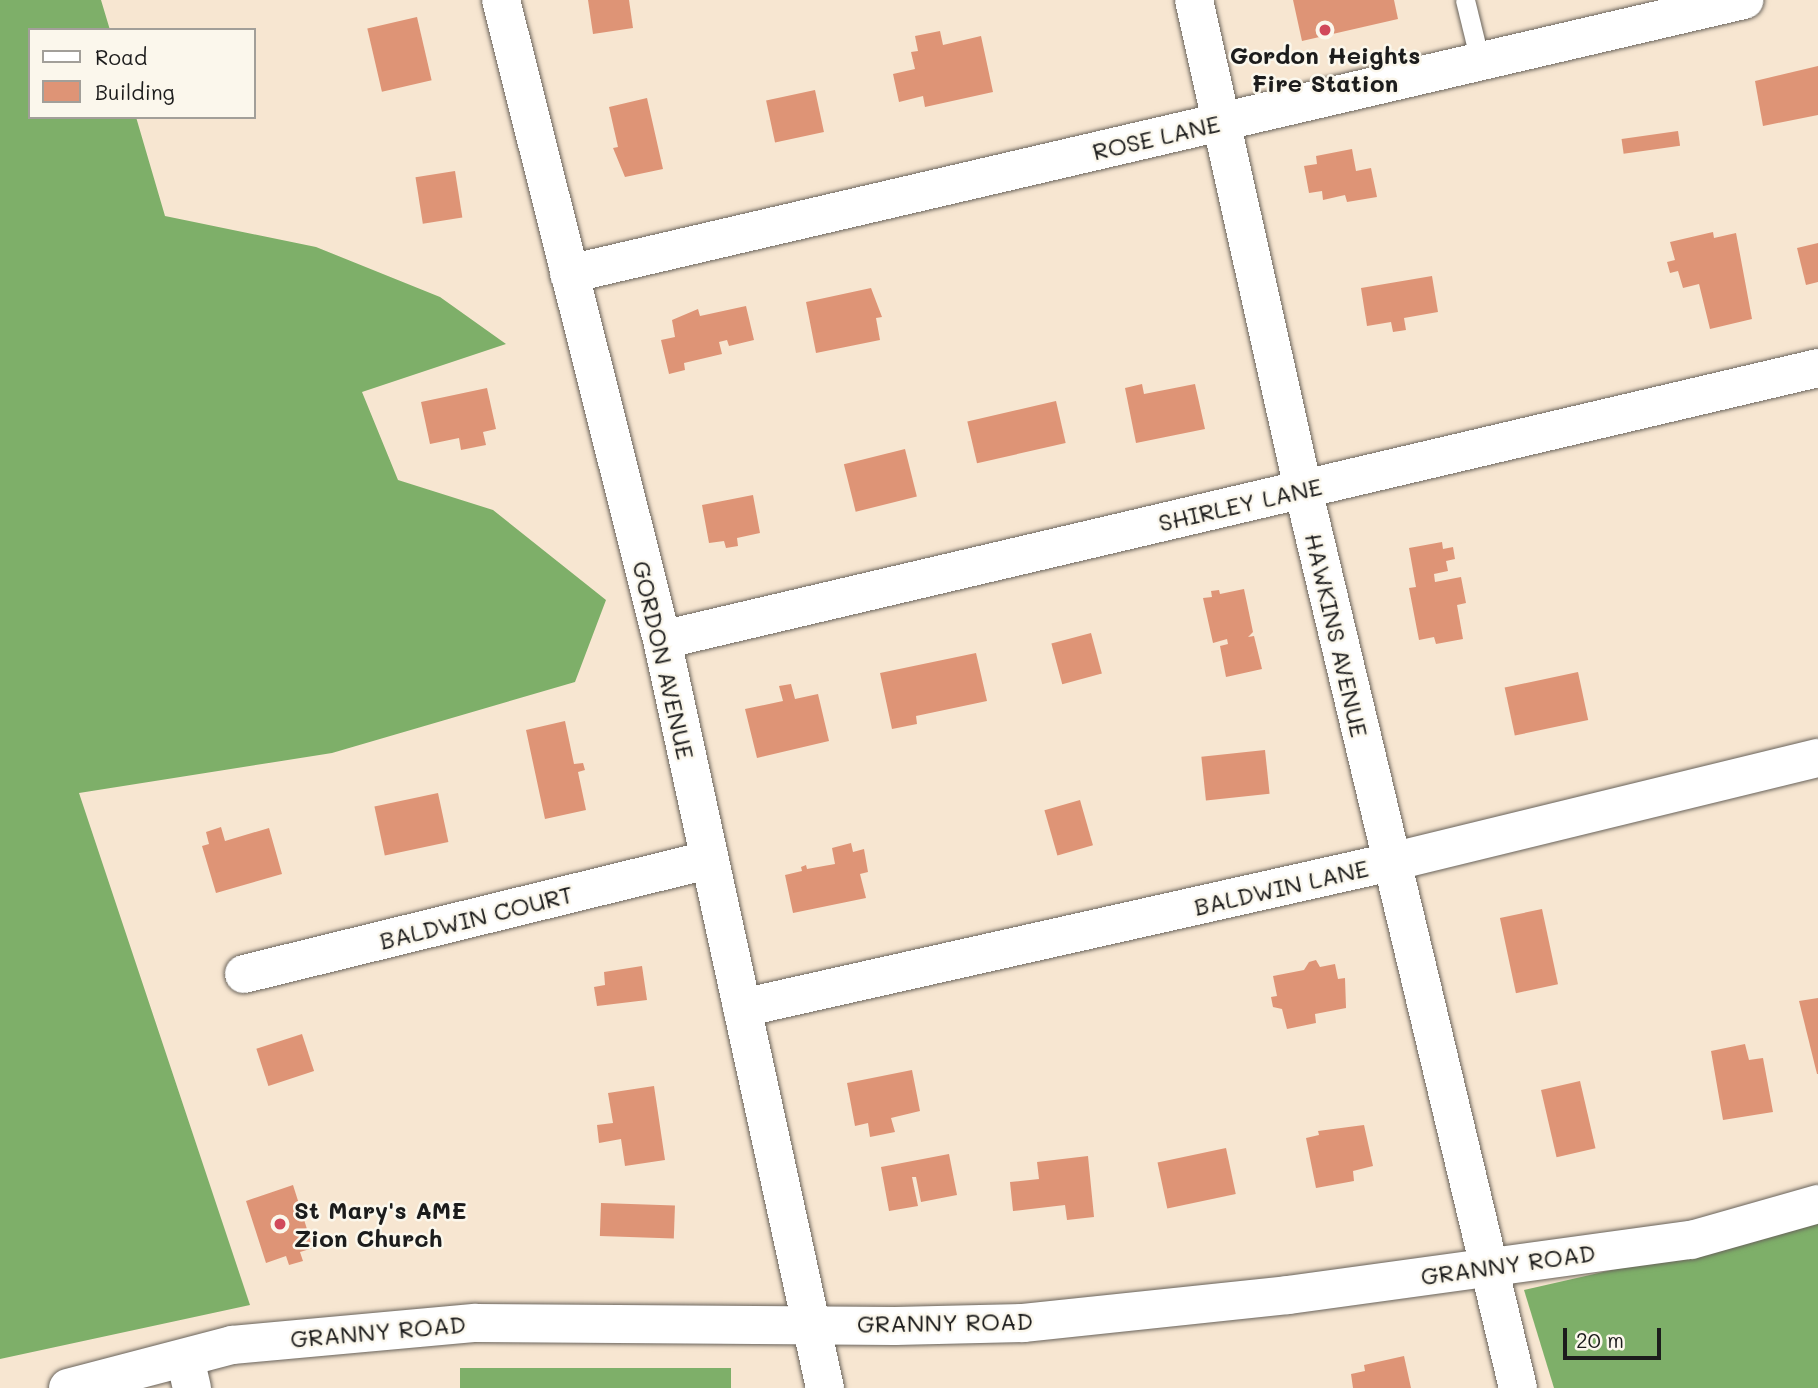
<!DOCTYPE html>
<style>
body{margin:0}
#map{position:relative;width:1818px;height:1388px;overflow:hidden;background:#f7e6d1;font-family:Mali,sans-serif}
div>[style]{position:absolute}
.forest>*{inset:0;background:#7eaf69;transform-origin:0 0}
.building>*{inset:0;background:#de9476;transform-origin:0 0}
.roads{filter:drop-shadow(0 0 2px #69635b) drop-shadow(0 0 2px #69635b)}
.service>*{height:19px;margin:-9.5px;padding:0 9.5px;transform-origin:9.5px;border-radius:9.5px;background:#fff}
.minor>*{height:38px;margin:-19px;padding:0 19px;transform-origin:19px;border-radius:19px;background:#fff}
.tertiary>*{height:38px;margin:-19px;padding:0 19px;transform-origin:19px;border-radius:19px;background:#fff}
.dots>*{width:19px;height:19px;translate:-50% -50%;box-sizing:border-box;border:4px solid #fbf7ec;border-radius:50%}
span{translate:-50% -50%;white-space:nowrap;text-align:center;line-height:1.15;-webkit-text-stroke:5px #fbf7ec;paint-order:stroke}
.poi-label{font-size:24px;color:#1c1c1c;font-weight:700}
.left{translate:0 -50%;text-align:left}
.street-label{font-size:24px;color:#1c1c1c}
.legend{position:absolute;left:28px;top:28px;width:228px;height:91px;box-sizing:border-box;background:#fbf7ec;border:2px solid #a29f99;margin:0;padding:9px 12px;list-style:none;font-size:21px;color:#1c1c1c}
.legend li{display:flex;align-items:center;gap:14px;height:35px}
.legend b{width:35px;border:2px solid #a29f99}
.scale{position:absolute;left:1563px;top:1328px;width:98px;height:32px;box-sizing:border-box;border:4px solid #1c1c1c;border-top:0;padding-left:9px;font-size:21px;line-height:24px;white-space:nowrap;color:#1c1c1c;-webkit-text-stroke:5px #fbf7ec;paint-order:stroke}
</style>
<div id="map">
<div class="forest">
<i style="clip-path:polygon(0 0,101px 0,110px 30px,30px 30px,30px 117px,136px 117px,165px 216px,316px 247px,440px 297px,506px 344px,362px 392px,398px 480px,493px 510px,606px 600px,575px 682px,332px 753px,79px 793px,250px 1305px,0 1359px)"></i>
<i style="clip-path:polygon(1818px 1223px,1818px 1388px,1554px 1388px,1524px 1290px)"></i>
<i style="left:460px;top:1368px;width:271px;height:20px"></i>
</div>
<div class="building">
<i style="clip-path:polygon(588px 0,629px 0,633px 28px,593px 34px)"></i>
<i style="clip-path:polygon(1293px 0,1394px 0,1398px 19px,1302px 41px)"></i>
<i style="left:417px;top:17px;width:65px;height:51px;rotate:77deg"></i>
<i style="clip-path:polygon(940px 31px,943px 45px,981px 36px,993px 92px,925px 107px,923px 96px,899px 102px,893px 74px,915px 69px,911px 52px,918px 51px,915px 36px)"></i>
<i style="clip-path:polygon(1818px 66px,1818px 115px,1763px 126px,1755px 81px)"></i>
<i style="left:815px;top:90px;width:43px;height:50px;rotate:78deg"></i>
<i style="clip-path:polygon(647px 98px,663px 169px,625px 177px,613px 148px,618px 147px,609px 107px)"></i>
<i style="left:1678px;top:131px;width:15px;height:57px;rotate:82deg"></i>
<i style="clip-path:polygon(1352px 149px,1356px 171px,1371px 168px,1377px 197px,1347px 202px,1345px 195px,1323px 200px,1322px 191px,1309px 193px,1304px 166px,1317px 164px,1316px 156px)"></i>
<i style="left:455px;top:171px;width:47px;height:40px;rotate:81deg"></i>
<i style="clip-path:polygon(1713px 232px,1714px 238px,1736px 233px,1752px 319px,1710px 329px,1699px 284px,1683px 288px,1678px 271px,1670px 273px,1667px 262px,1675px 260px,1670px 242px)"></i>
<i style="clip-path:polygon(1818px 243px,1818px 282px,1806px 285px,1797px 248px)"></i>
<i style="clip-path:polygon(1432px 276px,1438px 312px,1404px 318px,1406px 330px,1393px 332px,1391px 322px,1367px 326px,1361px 288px)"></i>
<i style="clip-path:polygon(871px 288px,882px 317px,876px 318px,880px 340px,816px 353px,806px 302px)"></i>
<i style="clip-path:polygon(746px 306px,754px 340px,729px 346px,727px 340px,719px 342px,722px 354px,684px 363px,685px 370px,669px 374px,661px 340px,675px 337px,672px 320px,698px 309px,700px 316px)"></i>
<i style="clip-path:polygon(1142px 384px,1144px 394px,1195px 384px,1205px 429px,1136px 443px,1125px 388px)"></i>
<i style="clip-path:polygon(487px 388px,496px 429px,483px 432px,486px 445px,461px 450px,459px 438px,430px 444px,421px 402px)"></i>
<i style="left:1056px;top:401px;width:43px;height:91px;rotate:77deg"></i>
<i style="left:905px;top:449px;width:49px;height:63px;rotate:76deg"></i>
<i style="clip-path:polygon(753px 495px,760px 533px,737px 538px,738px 546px,726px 548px,724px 541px,709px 543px,702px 505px)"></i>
<i style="clip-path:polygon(1442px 542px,1443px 549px,1453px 547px,1455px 559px,1446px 561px,1448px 571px,1434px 574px,1435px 582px,1461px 577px,1466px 603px,1457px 605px,1463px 639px,1436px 644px,1434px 637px,1419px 640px,1409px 588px,1416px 587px,1409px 548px)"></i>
<i style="clip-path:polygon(1244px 589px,1253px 632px,1248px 637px,1254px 636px,1262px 669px,1226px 677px,1220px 646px,1228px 644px,1227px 639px,1213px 643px,1203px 598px,1212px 597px,1211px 591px,1219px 590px,1220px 594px)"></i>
<i style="left:1091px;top:633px;width:42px;height:41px;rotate:75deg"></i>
<i style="clip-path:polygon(976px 653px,987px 701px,916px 716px,917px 724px,892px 729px,880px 673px)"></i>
<i style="left:1578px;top:672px;width:49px;height:75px;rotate:78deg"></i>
<i style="clip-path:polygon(791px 684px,795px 699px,818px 694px,829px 741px,757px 758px,745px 709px,783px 701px,779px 686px)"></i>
<i style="clip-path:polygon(565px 721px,574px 764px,583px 763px,585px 770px,578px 772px,586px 810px,545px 819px,526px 730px)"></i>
<i style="left:1265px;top:750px;width:44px;height:64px;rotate:84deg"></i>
<i style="left:438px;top:793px;width:50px;height:65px;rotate:78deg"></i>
<i style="left:1080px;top:800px;width:47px;height:37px;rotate:74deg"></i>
<i style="clip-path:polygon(221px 827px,225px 841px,269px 828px,282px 874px,216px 893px,202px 846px,209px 844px,206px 832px)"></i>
<i style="clip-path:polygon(851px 843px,853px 852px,864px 849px,868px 872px,860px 874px,866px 898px,793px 913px,785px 875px,802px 871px,801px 867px,806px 865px,807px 869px,835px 864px,832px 848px)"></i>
<i style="left:1542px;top:909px;width:77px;height:43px;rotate:78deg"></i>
<i style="clip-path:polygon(1316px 960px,1320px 967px,1335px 964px,1338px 979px,1345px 978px,1346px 1008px,1315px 1014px,1316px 1023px,1287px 1029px,1282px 1009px,1273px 1007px,1271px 997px,1277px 996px,1273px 976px,1304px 970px,1309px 962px)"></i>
<i style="clip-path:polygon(642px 966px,647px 1000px,597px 1006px,594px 987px,605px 985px,604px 972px)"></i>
<i style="clip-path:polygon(1818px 998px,1818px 1074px,1817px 1074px,1799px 1001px)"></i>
<i style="left:302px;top:1034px;width:39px;height:48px;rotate:72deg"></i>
<i style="clip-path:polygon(1745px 1044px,1749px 1060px,1763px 1058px,1773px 1112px,1723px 1120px,1711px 1051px)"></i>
<i style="clip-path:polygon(912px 1070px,920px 1111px,891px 1118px,895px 1132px,870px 1137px,868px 1123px,855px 1126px,847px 1083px)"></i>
<i style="left:1580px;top:1081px;width:69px;height:40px;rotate:77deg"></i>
<i style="clip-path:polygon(654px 1086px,665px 1160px,625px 1166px,621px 1139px,599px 1143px,597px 1125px,613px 1123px,608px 1093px)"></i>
<i style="clip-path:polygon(1364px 1125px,1373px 1166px,1353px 1171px,1354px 1181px,1316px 1188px,1306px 1138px,1319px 1135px,1318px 1131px)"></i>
<i style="left:1226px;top:1148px;width:47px;height:70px;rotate:78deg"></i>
<i style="clip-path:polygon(949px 1154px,957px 1195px,921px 1202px,916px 1177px,912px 1177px,918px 1206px,889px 1211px,881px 1167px)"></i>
<i style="clip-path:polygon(1088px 1156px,1094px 1217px,1067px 1220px,1065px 1205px,1013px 1211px,1010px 1182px,1039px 1179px,1037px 1162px)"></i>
<i style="clip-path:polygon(293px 1185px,313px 1248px,300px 1252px,303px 1261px,289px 1265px,286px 1256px,266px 1263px,246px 1201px)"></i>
<i style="left:601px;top:1203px;width:74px;height:33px;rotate:2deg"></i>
<i style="clip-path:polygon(1404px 1356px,1411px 1388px,1353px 1388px,1351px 1374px,1365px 1371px,1364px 1365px)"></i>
</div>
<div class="roads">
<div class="service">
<i style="left:1465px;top:0;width:63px;rotate:76.2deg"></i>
</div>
<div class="minor">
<i style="left:501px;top:0;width:660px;rotate:75.88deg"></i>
<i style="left:662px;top:640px;width:766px;rotate:77.71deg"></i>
<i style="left:1194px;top:0;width:501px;rotate:77.43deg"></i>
<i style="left:1303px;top:489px;width:924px;rotate:76.55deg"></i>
<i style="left:569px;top:274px;width:1207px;rotate:-13.13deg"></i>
<i style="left:662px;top:640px;width:1188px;rotate:-13.24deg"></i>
<i style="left:244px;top:974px;width:477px;rotate:-13.8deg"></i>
<i style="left:742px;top:1008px;width:665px;rotate:-12.68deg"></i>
<i style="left:1391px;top:862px;width:439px;rotate:-13.7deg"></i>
<i style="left:185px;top:1358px;width:31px;rotate:77deg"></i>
</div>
<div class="tertiary">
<i style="left:68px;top:1388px;width:170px;rotate:-14.7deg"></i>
<i style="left:232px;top:1345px;width:245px;rotate:-5.2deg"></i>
<i style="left:476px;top:1323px;width:419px;rotate:0.4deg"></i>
<i style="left:895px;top:1326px;width:128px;rotate:-1.3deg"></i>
<i style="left:1023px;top:1323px;width:266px;rotate:-6deg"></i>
<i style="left:1288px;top:1295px;width:407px;rotate:-7.8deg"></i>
<i style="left:1691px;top:1240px;width:132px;rotate:-15.8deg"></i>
</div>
</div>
<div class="dots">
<i style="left:1325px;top:30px;background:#d1495b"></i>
<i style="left:280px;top:1224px;background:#d1495b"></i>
</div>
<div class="poi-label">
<span style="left:1325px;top:69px">Gordon Heights<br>Fire Station</span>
<span class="left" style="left:294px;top:1224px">St Mary's AME<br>Zion Church</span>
</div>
<div class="street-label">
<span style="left:1156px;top:137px;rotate:-13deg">ROSE LANE</span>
<span style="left:1240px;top:504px;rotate:-13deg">SHIRLEY LANE</span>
<span style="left:1337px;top:635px;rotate:77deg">HAWKINS AVENUE</span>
<span style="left:664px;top:660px;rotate:77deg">GORDON AVENUE</span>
<span style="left:1281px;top:887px;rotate:-13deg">BALDWIN LANE</span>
<span style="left:476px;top:917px;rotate:-14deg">BALDWIN COURT</span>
<span style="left:1508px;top:1264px;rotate:-8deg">GRANNY ROAD</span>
<span style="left:945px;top:1322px;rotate:-1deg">GRANNY ROAD</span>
<span style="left:378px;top:1331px;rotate:-5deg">GRANNY ROAD</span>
</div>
<ul class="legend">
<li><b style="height:9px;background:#fff"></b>Road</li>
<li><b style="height:19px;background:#de9476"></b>Building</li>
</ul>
<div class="scale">20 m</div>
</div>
